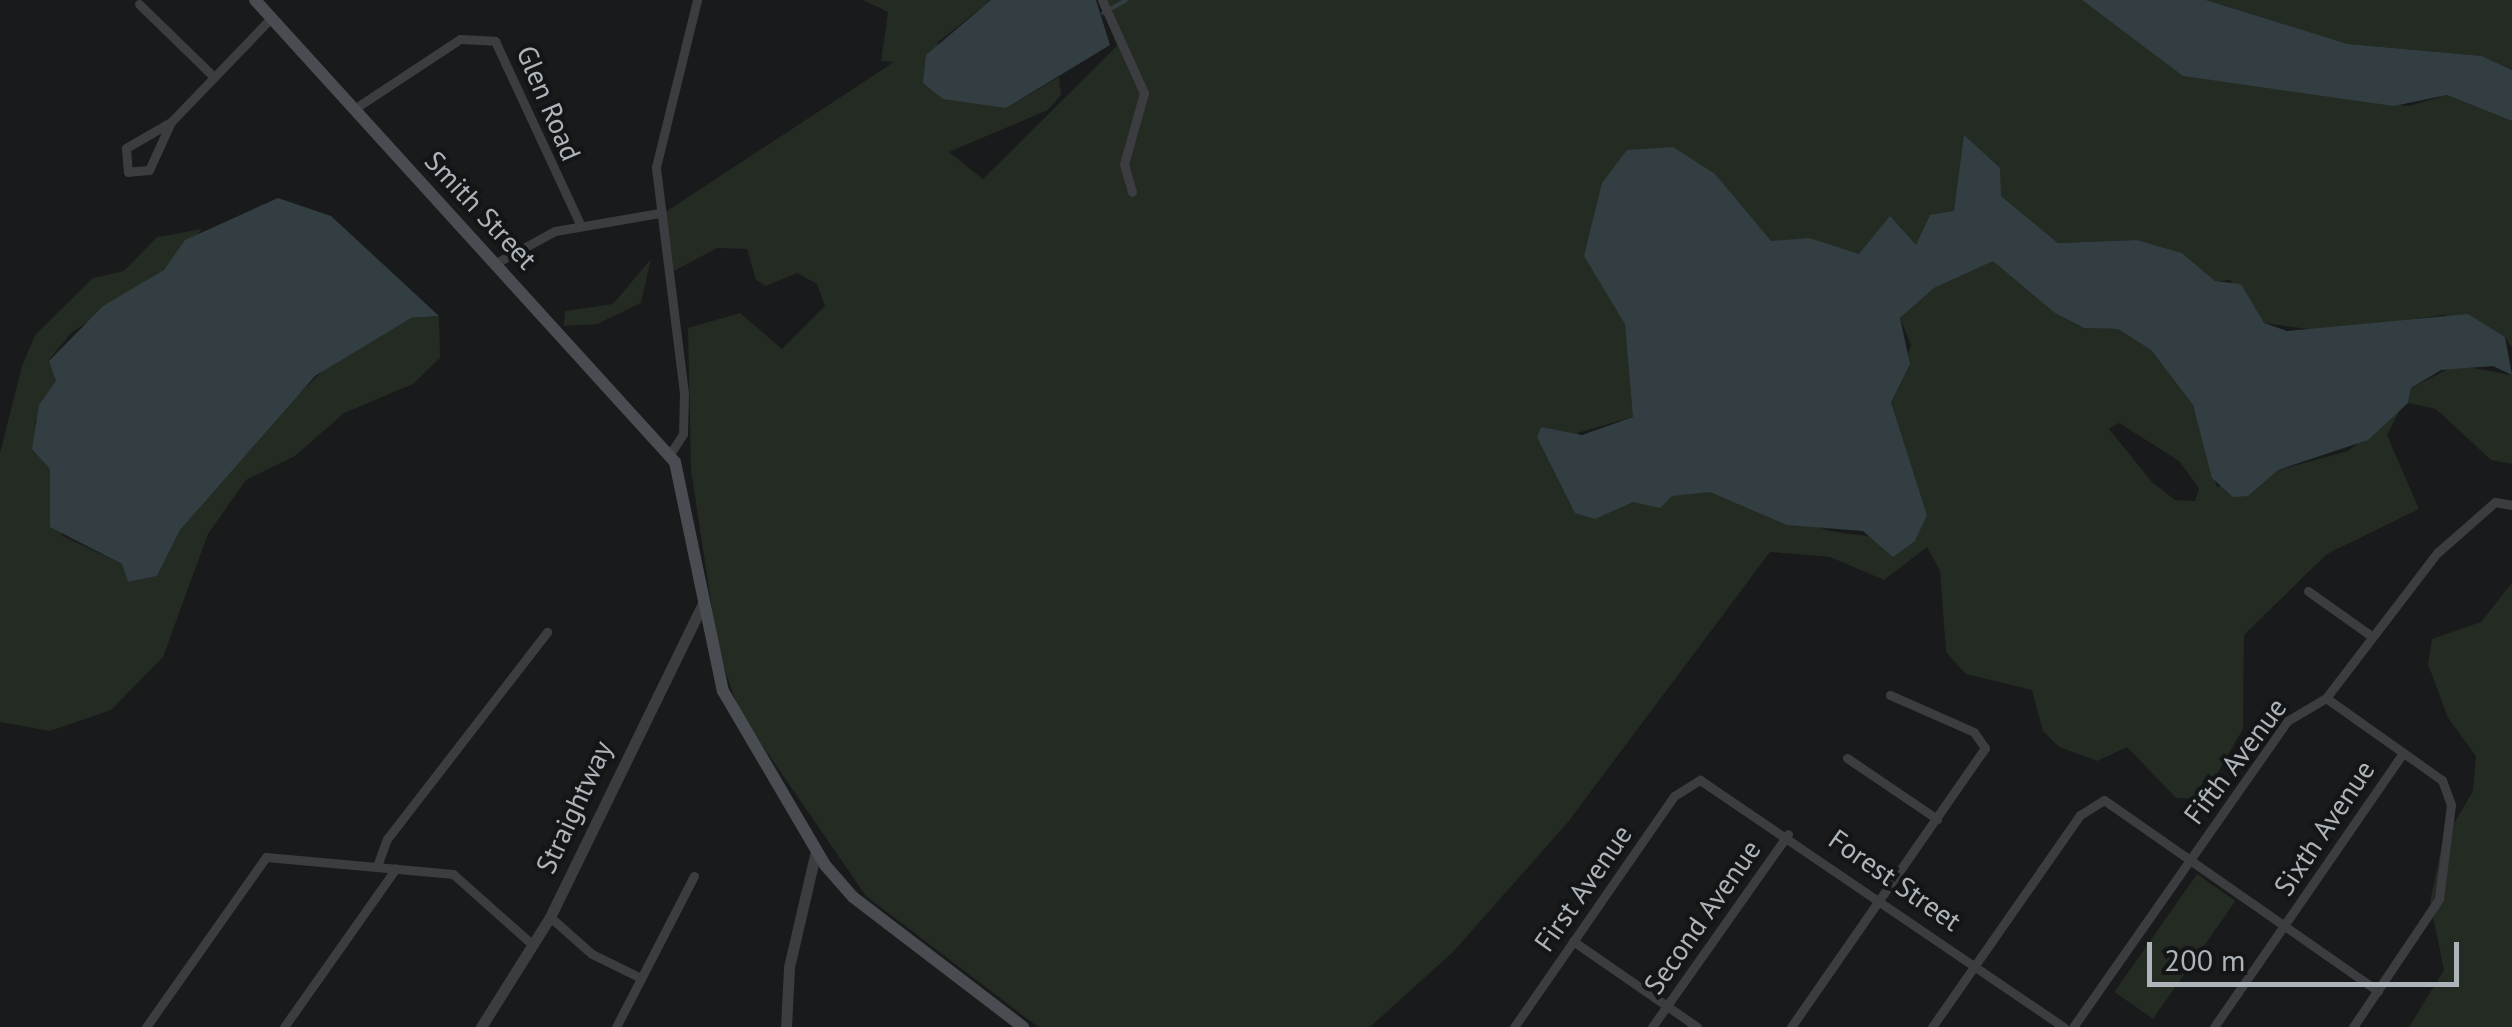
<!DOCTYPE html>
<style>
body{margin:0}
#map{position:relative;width:2512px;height:1027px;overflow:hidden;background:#191a1b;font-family:"PT Sans",sans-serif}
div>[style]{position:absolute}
.green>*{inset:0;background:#242b23;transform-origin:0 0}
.water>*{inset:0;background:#323e41}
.stream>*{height:4px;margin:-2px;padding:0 2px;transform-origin:2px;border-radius:2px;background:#323e41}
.minor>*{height:9px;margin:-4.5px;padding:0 4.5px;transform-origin:4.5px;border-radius:4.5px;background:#3b3d40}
.tertiary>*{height:11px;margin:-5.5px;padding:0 5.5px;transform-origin:5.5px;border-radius:5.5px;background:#3b3d40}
.secondary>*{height:12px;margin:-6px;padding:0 6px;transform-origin:6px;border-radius:6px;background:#494c50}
span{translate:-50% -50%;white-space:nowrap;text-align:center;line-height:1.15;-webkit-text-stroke:8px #141517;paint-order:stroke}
.street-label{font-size:28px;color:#adb4ba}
.scale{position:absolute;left:2147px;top:942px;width:312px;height:45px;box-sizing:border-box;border:5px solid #adb4ba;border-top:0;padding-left:12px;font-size:30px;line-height:35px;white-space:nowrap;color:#adb4ba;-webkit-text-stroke:8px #141517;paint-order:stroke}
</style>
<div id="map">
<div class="green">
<i style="clip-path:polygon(evenodd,863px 0,991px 0,937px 43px,1006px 108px,1059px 77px,1061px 95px,1048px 110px,949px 152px,983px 179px,1117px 46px,1099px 0,2082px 0,2184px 76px,2409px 106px,2447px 95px,2512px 121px,2512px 348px,2505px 337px,2444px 315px,2323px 331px,2264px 323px,2230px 280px,2216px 282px,2182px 253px,2137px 240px,2058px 243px,2001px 196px,1996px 178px,1917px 245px,1625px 324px,1638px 391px,1633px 417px,1577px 433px,1671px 489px,1709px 489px,1830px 531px,1873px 537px,1927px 515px,1891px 402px,1911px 345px,1900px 318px,1934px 288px,1993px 260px,2055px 313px,2084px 328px,2118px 329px,2151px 350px,2193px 405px,2217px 487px,2348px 451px,2400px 410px,2387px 435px,2419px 509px,2327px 554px,2244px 635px,2243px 729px,2203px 798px,2176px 798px,2127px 747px,2097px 761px,2059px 747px,2043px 731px,2032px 690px,1966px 674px,1946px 652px,1940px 571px,1927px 547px,1884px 580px,1830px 557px,1770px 552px,1568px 822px,1453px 952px,1370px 1027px,1038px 1027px,866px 896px,740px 713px,719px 653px,691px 471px,688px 328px,740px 313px,782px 349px,825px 306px,817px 284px,797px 273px,766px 286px,756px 280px,747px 249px,717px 248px,674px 271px,664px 213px,894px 62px,881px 61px,888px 12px,863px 0,2119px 423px,2179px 461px,2199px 488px,2195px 501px,2175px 500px,2152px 482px,2109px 429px,2119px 423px)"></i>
<i style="clip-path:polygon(2206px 0,2512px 0,2512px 70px,2482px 56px,2348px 44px)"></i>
<i style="clip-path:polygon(202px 229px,164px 270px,71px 333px,49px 360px,56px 381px,35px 422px,50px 468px,50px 515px,63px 536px,122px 564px,128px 582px,157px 576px,180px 530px,254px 437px,333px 361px,411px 318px,439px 316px,440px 358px,413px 384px,344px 413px,295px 456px,246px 480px,208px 534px,163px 657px,111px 710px,50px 731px,0 722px,0 453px,22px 366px,35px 335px,93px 278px,124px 271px,157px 237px)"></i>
<i style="clip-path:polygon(651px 259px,641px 303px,597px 324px,564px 326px,565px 311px,613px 304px)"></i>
<i style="clip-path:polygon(2456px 365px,2512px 375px,2512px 464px,2491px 460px,2436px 409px,2408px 403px,2411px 388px)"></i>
<i style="clip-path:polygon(2512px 583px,2512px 1027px,2409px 1027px,2444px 970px,2430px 902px,2442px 844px,2473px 791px,2476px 756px,2448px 718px,2428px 664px,2432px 639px,2481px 622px)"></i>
<i style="left:2197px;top:874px;width:47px;height:144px;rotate:35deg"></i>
</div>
<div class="water">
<i style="clip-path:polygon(991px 0,1096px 0,1110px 45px,1006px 108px,943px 99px,923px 83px,926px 55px)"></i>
<i style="clip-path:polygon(2082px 0,2206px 0,2348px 44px,2482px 56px,2512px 70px,2512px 121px,2447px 95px,2394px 106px,2183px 76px)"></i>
<i style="clip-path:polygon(1964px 135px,2000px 168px,2001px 196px,2058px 243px,2137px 240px,2182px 253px,2215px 281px,2241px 284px,2264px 323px,2287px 331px,2468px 314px,2505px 337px,2512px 375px,2493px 366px,2441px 370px,2411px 388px,2408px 403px,2368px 440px,2278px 470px,2248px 496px,2233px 497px,2212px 478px,2193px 405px,2151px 350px,2118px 329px,2084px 328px,2055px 313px,1993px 261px,1934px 288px,1900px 318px,1910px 364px,1891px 402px,1927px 515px,1915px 541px,1893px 557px,1863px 531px,1787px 525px,1710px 492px,1672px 496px,1660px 508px,1633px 502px,1595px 519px,1575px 513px,1537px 437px,1541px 427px,1582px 435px,1633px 417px,1625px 324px,1584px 256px,1602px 183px,1627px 150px,1673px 147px,1715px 174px,1771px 241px,1809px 238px,1859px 254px,1890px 216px,1916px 245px,1930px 215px,1954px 211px)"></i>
<i style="clip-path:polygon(278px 198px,331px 216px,439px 316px,411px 318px,315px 376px,180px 530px,157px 576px,128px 582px,122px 564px,50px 527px,50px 469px,32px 449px,39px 405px,56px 381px,49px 361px,103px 306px,164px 270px,185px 240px)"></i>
</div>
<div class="stream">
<i style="left:1103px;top:13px;width:26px;rotate:-29deg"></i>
</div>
<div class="minor">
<i style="left:1102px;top:0;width:102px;rotate:65.7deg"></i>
<i style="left:1144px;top:93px;width:74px;rotate:105.7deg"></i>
<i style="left:1124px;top:164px;width:29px;rotate:74deg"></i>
<i style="left:139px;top:4px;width:100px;rotate:44.2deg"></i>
<i style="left:354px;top:109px;width:127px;rotate:-33.4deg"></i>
<i style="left:460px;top:39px;width:35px;rotate:3deg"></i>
<i style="left:495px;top:41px;width:202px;rotate:65.1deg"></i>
<i style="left:171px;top:122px;width:53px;rotate:114.6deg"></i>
<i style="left:149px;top:170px;width:21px;rotate:175deg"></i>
<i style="left:128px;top:172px;width:24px;rotate:-95deg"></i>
<i style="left:126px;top:148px;width:52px;rotate:-30deg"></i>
<i style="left:171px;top:122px;width:144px;rotate:-46.1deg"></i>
<i style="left:496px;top:263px;width:67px;rotate:-28.5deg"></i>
<i style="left:555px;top:231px;width:106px;rotate:-9.8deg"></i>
<i style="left:670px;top:454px;width:24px;rotate:-57deg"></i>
<i style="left:683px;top:434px;width:41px;rotate:-88.6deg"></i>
<i style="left:684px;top:393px;width:228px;rotate:-97.1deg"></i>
<i style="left:656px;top:167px;width:172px;rotate:-76.2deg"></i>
<i style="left:2308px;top:591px;width:76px;rotate:35.4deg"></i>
<i style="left:2326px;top:698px;width:142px;rotate:35.3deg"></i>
<i style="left:2442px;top:780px;width:27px;rotate:70deg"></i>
<i style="left:2451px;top:805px;width:95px;rotate:97.3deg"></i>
<i style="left:2439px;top:899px;width:154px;rotate:123.9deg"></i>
<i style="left:1847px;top:758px;width:109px;rotate:34.1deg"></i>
<i style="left:377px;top:866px;width:29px;rotate:-70deg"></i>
<i style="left:387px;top:839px;width:262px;rotate:-52.3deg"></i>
<i style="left:550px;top:917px;width:56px;rotate:41.4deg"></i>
<i style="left:592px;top:954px;width:55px;rotate:26.1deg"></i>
<i style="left:1573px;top:941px;width:151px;rotate:34.7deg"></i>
<i style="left:146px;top:1027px;width:208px;rotate:-54.8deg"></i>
<i style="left:266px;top:857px;width:188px;rotate:5.2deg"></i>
<i style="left:453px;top:874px;width:107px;rotate:41.6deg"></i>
<i style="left:284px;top:1027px;width:194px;rotate:-54.8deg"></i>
<i style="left:616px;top:1027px;width:170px;rotate:-62.7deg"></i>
<i style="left:1514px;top:1027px;width:281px;rotate:-55.3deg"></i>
<i style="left:1674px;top:796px;width:31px;rotate:-32deg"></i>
<i style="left:1700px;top:780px;width:440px;rotate:34.2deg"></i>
<i style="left:1652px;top:1027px;width:236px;rotate:-54.8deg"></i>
<i style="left:1791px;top:1027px;width:340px;rotate:-55.2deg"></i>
<i style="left:1985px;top:748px;width:19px;rotate:-125deg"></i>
<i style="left:1974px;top:732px;width:92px;rotate:-156.2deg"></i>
<i style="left:1932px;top:1027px;width:259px;rotate:-55.1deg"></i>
<i style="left:2080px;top:815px;width:28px;rotate:-32deg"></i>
<i style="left:2104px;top:800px;width:334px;rotate:34.9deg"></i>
<i style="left:2073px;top:1027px;width:373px;rotate:-55deg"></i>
<i style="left:2287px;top:721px;width:45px;rotate:-30.5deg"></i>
<i style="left:2326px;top:698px;width:183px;rotate:-52.6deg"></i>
<i style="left:2437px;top:553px;width:77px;rotate:-41.3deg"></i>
<i style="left:2495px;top:502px;width:17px;rotate:10deg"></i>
<i style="left:2214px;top:1027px;width:333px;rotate:-55.4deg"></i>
</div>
<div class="tertiary">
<i style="left:481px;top:1027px;width:130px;rotate:-57.9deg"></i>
<i style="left:550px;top:917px;width:349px;rotate:-64deg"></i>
<i style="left:786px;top:1027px;width:60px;rotate:-87.1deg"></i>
<i style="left:789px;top:967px;width:119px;rotate:-76.9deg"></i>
</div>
<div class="secondary">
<i style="left:255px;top:0;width:624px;rotate:47.73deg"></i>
<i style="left:675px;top:462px;width:234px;rotate:78.2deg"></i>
<i style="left:723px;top:691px;width:202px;rotate:59.6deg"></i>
<i style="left:825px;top:865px;width:43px;rotate:48.8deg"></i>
<i style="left:853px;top:897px;width:214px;rotate:37.4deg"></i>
</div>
<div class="street-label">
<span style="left:549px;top:103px;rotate:67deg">Glen Road</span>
<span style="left:481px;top:210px;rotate:47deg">Smith Street</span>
<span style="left:2235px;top:761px;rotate:-53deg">Fifth Avenue</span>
<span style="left:574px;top:807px;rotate:-65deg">Straightway</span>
<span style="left:2324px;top:828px;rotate:-56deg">Sixth Avenue</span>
<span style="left:1895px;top:880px;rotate:35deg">Forest Street</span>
<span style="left:1583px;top:888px;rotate:-55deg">First Avenue</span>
<span style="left:1702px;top:917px;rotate:-55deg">Second Avenue</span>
</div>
<div class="scale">200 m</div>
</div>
